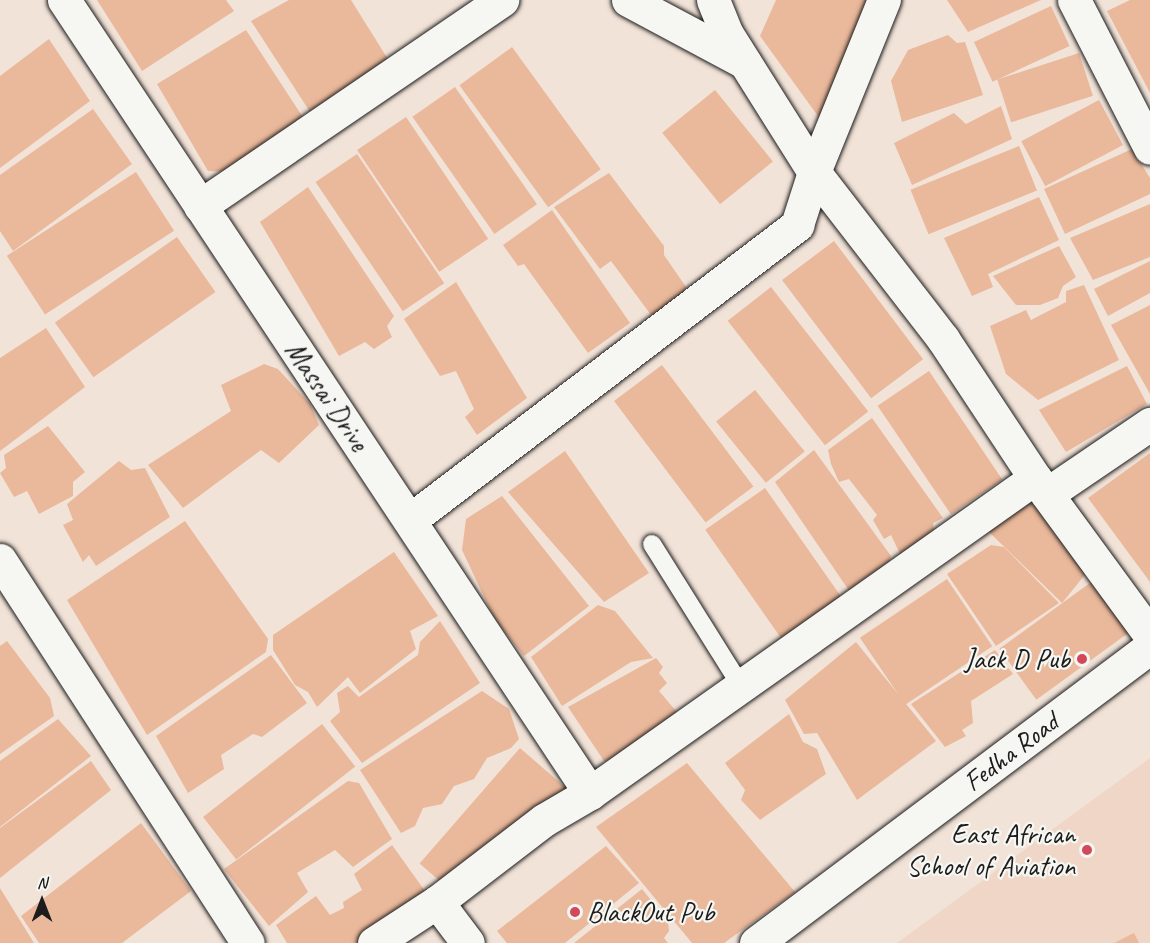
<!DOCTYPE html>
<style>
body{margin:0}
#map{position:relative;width:1150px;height:943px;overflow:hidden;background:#f2e3d8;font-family:Caveat,sans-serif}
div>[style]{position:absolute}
.built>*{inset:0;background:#f0d6c6}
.building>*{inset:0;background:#eab89b;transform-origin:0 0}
.roads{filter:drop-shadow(0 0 2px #1c1c1c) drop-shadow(0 0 2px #1c1c1c)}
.service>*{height:18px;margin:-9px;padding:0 9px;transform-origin:9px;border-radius:9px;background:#f6f6f2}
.minor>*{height:33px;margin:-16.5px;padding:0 16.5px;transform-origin:16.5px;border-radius:16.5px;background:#f6f6f2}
.tertiary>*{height:33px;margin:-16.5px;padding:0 16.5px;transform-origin:16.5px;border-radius:16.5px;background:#f6f6f2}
.dots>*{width:16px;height:16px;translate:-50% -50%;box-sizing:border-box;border:3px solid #f6f6f2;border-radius:50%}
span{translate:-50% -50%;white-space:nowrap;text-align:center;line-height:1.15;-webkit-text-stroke:4.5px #f6f6f2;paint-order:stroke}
.street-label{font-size:28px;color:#1c1c1c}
.poi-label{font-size:28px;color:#1c1c1c}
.right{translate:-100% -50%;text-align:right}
.left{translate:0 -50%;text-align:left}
.north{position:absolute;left:12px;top:871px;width:60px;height:60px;-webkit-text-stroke:4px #f6f6f2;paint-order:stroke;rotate:0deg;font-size:16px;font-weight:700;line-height:24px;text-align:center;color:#1c1c1c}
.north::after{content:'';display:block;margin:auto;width:21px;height:27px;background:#1c1c1c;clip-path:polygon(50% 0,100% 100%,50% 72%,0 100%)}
</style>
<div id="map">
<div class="built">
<i style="clip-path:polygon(1150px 758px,1150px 943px,897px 943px)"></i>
</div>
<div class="building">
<i style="clip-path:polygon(97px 0,226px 0,234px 11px,142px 71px)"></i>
<i style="clip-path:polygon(289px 0,351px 0,391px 64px,312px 115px,251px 21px)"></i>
<i style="clip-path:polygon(776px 0,872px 0,823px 123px,760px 36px)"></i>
<i style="clip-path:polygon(947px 0,1041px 0,968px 32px)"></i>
<i style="clip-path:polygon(1130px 0,1150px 0,1150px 93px,1107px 11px)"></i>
<i style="left:1051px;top:6px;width:44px;height:85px;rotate:65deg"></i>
<i style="clip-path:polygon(246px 30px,306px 122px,233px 172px,208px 171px,157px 84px)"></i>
<i style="clip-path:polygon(948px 35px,957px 43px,965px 42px,983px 95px,902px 122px,891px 81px,908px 50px)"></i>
<i style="clip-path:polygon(49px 39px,90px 101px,0 168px,0 76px)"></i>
<i style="left:512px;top:47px;width:151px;height:65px;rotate:54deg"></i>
<i style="left:1079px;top:53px;width:45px;height:86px;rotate:72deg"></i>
<i style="left:455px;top:87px;width:143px;height:52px;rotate:55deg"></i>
<i style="left:715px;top:90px;width:92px;height:68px;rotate:51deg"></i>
<i style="left:1099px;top:100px;width:51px;height:88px;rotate:62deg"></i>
<i style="clip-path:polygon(1001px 106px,1012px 139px,912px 185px,894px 143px,954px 113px,966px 124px)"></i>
<i style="clip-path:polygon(93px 109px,132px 164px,13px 251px,0 231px,0 175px)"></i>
<i style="left:406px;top:117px;width:147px;height:59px;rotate:56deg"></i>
<i style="left:1019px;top:146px;width:48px;height:117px;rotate:68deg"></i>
<i style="clip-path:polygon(1132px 149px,1150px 178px,1150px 194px,1065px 234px,1044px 189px)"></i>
<i style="left:357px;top:154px;width:156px;height:50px;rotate:56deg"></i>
<i style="left:136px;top:172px;width:70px;height:154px;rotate:57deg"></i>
<i style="clip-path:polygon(609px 173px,664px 246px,664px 255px,686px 287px,686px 298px,654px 319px,611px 261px,600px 269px,554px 207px)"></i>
<i style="clip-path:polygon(308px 187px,394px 316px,387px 326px,392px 337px,374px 349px,365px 342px,339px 356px,260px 222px)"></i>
<i style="clip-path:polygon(1039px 197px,1059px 240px,988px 274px,993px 287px,972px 296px,944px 238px)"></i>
<i style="clip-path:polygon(1150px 204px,1150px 257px,1093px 280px,1070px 238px)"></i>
<i style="clip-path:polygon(552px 210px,630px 323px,588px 353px,524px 264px,518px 266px,503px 245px)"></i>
<i style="left:177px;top:237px;width:67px;height:149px;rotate:55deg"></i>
<i style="left:834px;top:241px;width:148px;height:65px;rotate:53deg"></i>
<i style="clip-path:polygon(1059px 246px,1076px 277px,1063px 286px,1058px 298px,1040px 305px,1016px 305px,993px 276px)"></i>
<i style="clip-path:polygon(1150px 261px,1150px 293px,1108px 316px,1094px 289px)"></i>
<i style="clip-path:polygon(456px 282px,527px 398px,477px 435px,465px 417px,474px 409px,456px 371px,440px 376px,404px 319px)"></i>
<i style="clip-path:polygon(1084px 285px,1119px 360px,1038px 400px,1006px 374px,990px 326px,1026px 310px,1031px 320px,1066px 302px,1066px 291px)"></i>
<i style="left:771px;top:287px;width:158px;height:55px;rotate:52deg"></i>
<i style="clip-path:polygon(1150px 305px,1150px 394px,1111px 325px)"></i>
<i style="clip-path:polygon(46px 328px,85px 387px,0 451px,0 358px)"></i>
<i style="clip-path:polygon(264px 364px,278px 369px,310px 404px,319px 425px,279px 463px,261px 450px,183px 508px,148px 465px,231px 411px,221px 385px)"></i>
<i style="left:662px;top:365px;width:152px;height:60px;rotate:53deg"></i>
<i style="clip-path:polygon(1127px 366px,1147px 404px,1066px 452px,1039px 410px)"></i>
<i style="left:929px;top:371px;width:131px;height:62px;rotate:56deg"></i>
<i style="left:755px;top:390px;width:79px;height:50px;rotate:51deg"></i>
<i style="clip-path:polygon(872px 418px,943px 518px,933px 523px,934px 535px,902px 558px,891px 535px,884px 539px,873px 520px,877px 515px,849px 479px,839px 482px,831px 464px,828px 450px)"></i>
<i style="clip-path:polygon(48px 426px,85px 472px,73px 482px,73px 496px,39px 514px,27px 491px,14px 497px,0 473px,6px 468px,4px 455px)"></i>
<i style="clip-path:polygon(814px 450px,891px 556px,885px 573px,852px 595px,775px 482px)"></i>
<i style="clip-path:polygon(565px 451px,649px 573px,604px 602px,508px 492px)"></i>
<i style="clip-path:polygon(1150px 453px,1150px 582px,1088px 498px)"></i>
<i style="clip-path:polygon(119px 461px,131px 470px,145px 468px,170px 517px,96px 566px,89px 555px,83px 562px,63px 525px,73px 520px,67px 504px)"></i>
<i style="left:765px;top:488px;width:135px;height:73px;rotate:55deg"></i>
<i style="clip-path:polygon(502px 496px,589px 606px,524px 656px,495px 620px,462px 550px,466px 519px)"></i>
<i style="clip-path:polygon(1027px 502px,1041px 509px,1088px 571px,1062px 603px,987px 530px)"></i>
<i style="clip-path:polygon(185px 521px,268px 639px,266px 652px,147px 735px,67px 600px)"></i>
<i style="clip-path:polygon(991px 545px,1004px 547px,1059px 603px,996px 646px,947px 574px)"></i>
<i style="clip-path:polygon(394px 552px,438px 616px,410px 631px,416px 649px,360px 693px,348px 677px,317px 707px,308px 692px,295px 685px,273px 650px,273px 635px)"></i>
<i style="left:947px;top:579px;width:81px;height:105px;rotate:56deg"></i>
<i style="left:1094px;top:580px;width:63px;height:117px;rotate:54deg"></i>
<i style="clip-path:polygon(598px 605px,615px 611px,653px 658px,631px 662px,562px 706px,531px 657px)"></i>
<i style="clip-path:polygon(440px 621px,480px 683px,362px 763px,330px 721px,340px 712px,337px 693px,348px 686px,359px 697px,418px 655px,420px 642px)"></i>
<i style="clip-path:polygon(7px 641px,50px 698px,54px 716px,0 754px,0 646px)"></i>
<i style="clip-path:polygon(856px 642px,936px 741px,857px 800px,817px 733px,804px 734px,785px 700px)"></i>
<i style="clip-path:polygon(995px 650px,1013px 674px,971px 701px,973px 723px,962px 730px,966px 736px,945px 747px,911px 704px)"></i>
<i style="clip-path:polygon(271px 655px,307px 703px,262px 737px,253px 734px,221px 755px,224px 769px,188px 793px,156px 736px)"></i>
<i style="clip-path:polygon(656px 658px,663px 667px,659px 673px,667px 683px,659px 691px,682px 718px,619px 760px,604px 761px,568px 707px)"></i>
<i style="clip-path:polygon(482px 691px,509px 709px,519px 739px,511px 748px,487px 758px,474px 779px,454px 786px,442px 804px,423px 808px,415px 826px,401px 833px,360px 770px)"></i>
<i style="clip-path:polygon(789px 714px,803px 742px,817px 749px,826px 774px,760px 820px,741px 800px,745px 790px,725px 763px)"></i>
<i style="clip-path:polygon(58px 719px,91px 756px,0 827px,0 761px)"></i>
<i style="left:322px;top:724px;width:54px;height:151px;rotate:52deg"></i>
<i style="left:520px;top:748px;width:61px;height:153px;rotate:41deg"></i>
<i style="clip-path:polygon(91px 761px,111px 790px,0 878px,0 828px)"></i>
<i style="clip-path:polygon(687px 763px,795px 892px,724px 943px,692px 943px,596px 827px)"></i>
<i style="clip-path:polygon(348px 781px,359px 783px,392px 839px,353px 867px,335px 850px,297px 873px,308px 892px,269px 926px,224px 869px)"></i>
<i style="clip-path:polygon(141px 823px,191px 891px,122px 943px,39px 943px,21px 916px)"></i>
<i style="clip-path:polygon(392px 845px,430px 898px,357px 943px,287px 943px,276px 925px,316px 896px,330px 915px,344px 908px,343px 902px,362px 890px,354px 874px)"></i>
<i style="clip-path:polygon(606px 846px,639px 883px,565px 943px,507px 943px,497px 931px)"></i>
<i style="clip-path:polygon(0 888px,34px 943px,0 943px)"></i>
<i style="clip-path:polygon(642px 889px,668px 921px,669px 931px,664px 938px,668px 943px,574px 943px)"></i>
<i style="clip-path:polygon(1134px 933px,1139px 943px,1114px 943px)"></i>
</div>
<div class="roads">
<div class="service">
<i style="left:652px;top:544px;width:168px;rotate:57.9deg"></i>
</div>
<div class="minor">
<i style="left:64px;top:0;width:952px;rotate:56.44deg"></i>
<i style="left:628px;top:0;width:132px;rotate:28.1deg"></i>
<i style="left:713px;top:0;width:37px;rotate:68deg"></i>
<i style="left:727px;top:34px;width:163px;rotate:57.8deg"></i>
<i style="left:814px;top:172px;width:211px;rotate:52.3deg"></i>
<i style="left:943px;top:339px;width:167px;rotate:56.5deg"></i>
<i style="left:1035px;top:478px;width:195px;rotate:53.8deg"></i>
<i style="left:1074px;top:0;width:166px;rotate:62.8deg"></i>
<i style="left:200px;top:206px;width:366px;rotate:-34.3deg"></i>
<i style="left:1047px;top:494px;width:125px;rotate:-34.2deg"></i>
<i style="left:410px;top:520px;width:487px;rotate:-37.3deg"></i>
<i style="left:797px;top:225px;width:56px;rotate:-72.2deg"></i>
<i style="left:814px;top:172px;width:186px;rotate:-67.9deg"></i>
<i style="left:0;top:560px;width:456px;rotate:57.1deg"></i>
<i style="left:437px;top:902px;width:51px;rotate:52.9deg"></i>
<i style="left:374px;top:943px;width:75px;rotate:-33.1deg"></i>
<i style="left:437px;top:902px;width:135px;rotate:-37.5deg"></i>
<i style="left:544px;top:820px;width:53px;rotate:-30.4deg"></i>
<i style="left:590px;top:793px;width:545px;rotate:-35.29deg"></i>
</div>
<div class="tertiary">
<i style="left:756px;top:943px;width:493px;rotate:-36.9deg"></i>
</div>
</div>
<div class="dots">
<i style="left:1082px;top:659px;background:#d1495b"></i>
<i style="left:1087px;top:850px;background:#d1495b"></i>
<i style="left:575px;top:912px;background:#d1495b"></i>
</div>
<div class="street-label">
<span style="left:327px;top:396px;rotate:56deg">Massai Drive</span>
<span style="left:1011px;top:752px;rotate:-37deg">Fedha Road</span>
</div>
<div class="poi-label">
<span class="right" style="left:1070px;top:659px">Jack D Pub</span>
<span class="right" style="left:1075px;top:850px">East African<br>School of Aviation</span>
<span class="left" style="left:587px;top:912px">BlackOut Pub</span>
</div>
<div class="north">N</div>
</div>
